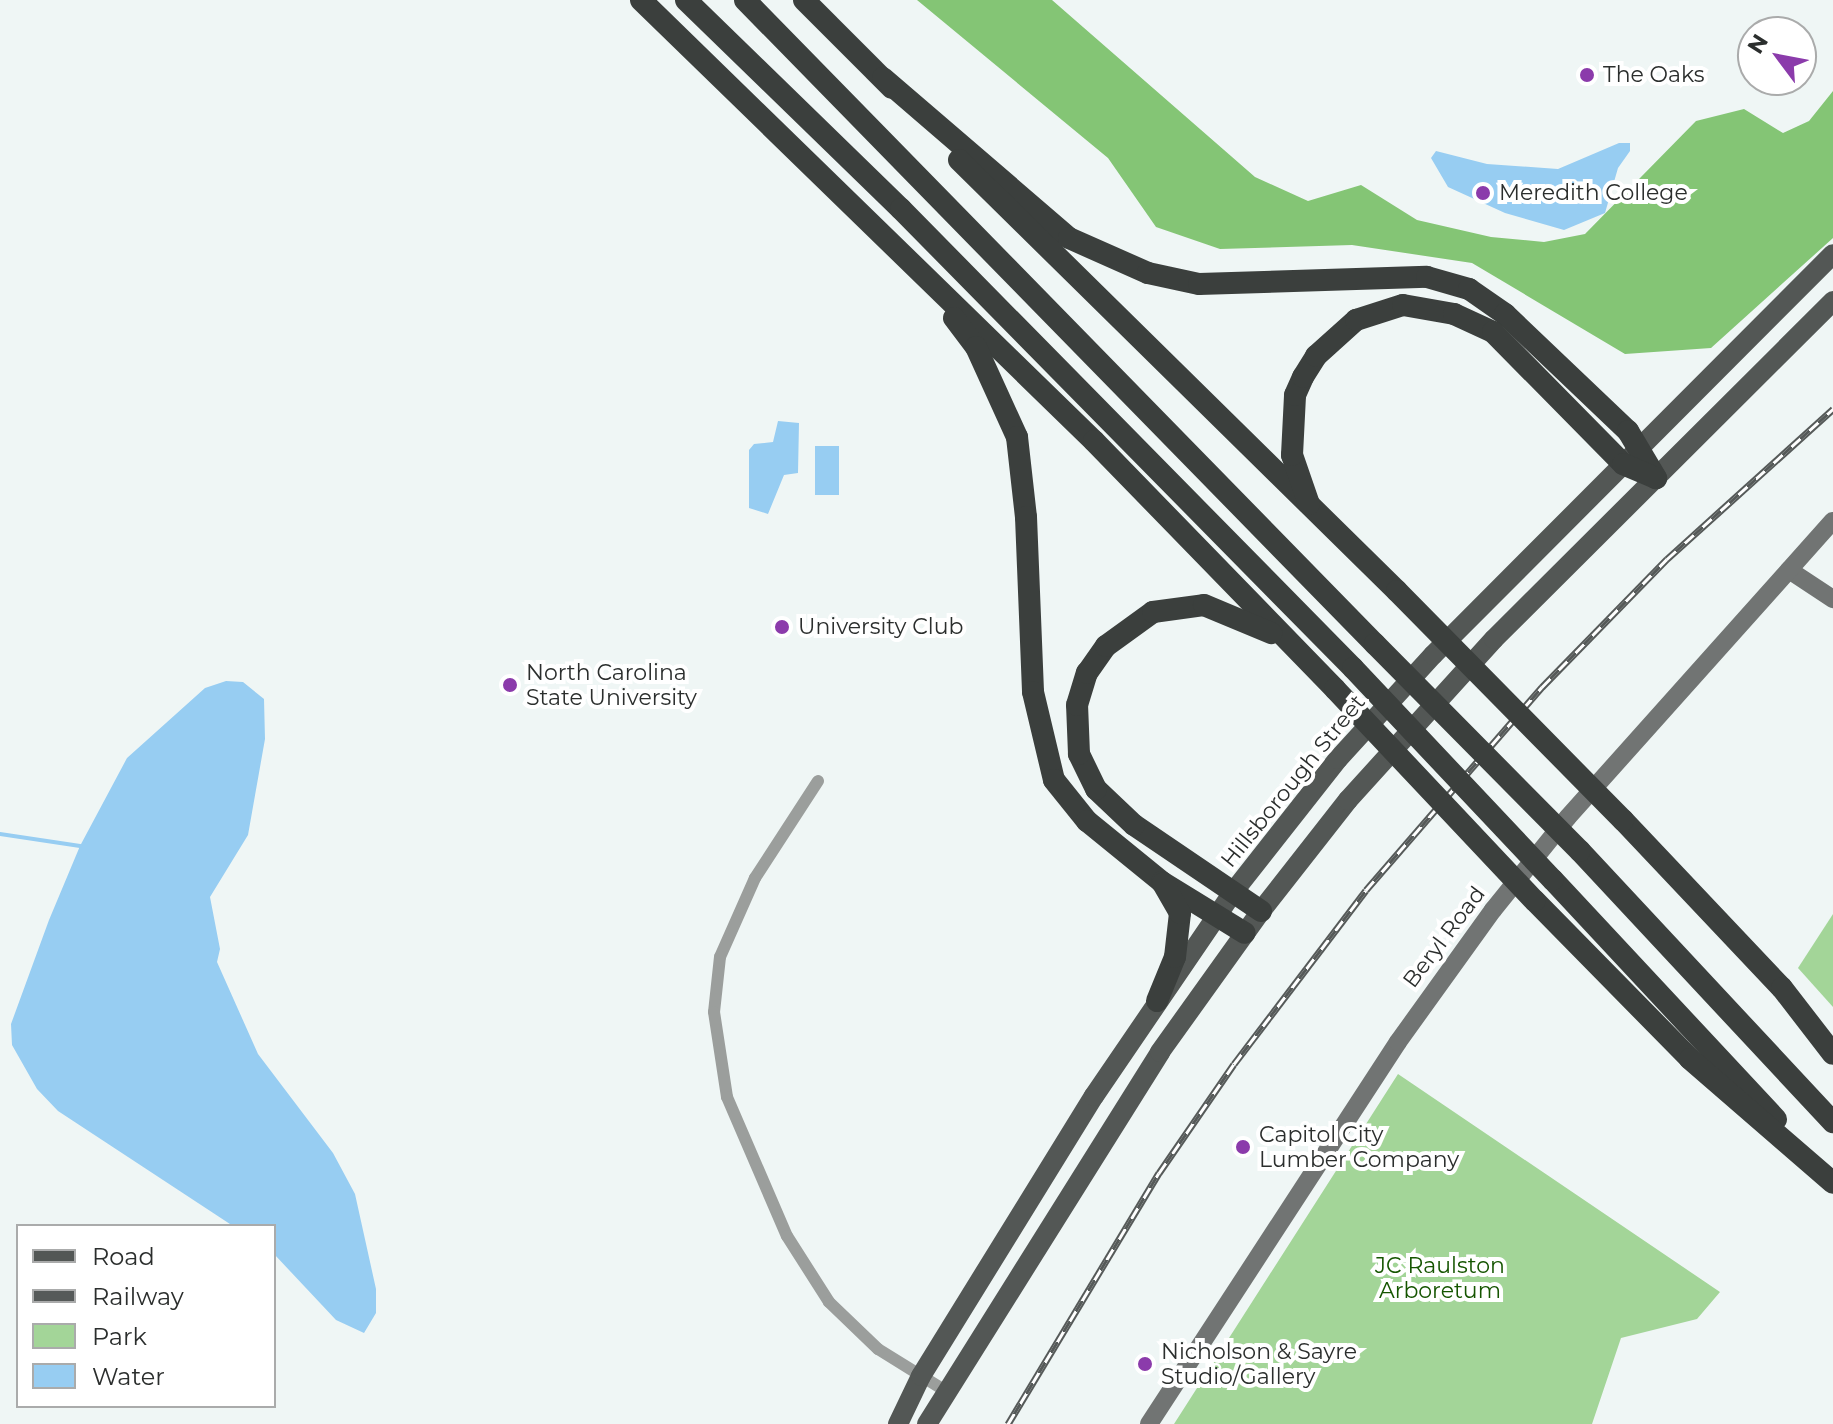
<!DOCTYPE html>
<style>
body{margin:0}
#map{position:relative;width:1833px;height:1424px;overflow:hidden;background:#eff6f5;font-family:Montserrat,sans-serif}
div>[style]{position:absolute}
.green>*{inset:0;background:#a3d598}
.forest>*{inset:0;background:#84c575}
.water>*{inset:0;background:#97cdf2;transform-origin:0 0}
.stream>*{height:4px;margin:-2px;padding:0 2px;transform-origin:2px;border-radius:2px;background:#97cdf2}
.street>*{height:12px;margin:-6px;padding:0 6px;transform-origin:6px;border-radius:6px;background:#9b9e9c}
.secondary>*{height:18px;margin:-9px;padding:0 9px;transform-origin:9px;border-radius:9px;background:#717473}
.primary>*{height:20px;margin:-10px;padding:0 10px;transform-origin:10px;border-radius:10px;background:#535755}
.highway>*{height:22px;margin:-11px;padding:0 11px;transform-origin:11px;border-radius:11px;background:#3b3f3d}
.rail>*{height:7px;margin-top:-3.5px;transform-origin:0;background:repeating-linear-gradient(90deg,#fff 0 12px,#565a59 0 24px);box-sizing:border-box;border-block:2px solid #565a59}
.highway-bridge>*{height:22px;margin:-11px;padding:0 11px;transform-origin:11px;border-radius:11px;background:#3b3f3d}
.dots>*{width:22px;height:22px;translate:-50% -50%;box-sizing:border-box;border:4px solid #fff;border-radius:50%}
span{translate:-50% -50%;white-space:nowrap;text-align:center;line-height:1.15;-webkit-text-stroke:8px #fff;paint-order:stroke}
.poi-label{font-size:22px;color:#2b2e2d}
.left{translate:0 -50%;text-align:left}
.street-label{font-size:22px;color:#2b2e2d}
.park-label{font-size:22px;color:#155500}
.legend{position:absolute;left:16px;top:1224px;width:260px;height:184px;box-sizing:border-box;background:#fff;border:2px solid #aaabab;margin:0;padding:10px 14px;list-style:none;font-size:24px;color:#2b2e2d}
.legend li{display:flex;align-items:center;gap:16px;height:40px}
.legend b{width:40px;border:2px solid #aaabab}
.north{position:absolute;left:1737px;top:16px;width:80px;height:80px;box-sizing:border-box;background:#fff;border:2px solid #aaabab;border-radius:50%;rotate:302deg;font-size:22px;font-weight:700;line-height:32px;text-align:center;color:#2b2e2d}
.north::after{content:'';display:block;margin:auto;width:28px;height:36px;background:#8b3bab;clip-path:polygon(50% 0,100% 100%,50% 72%,0 100%)}
</style>
<div id="map">
<div class="green">
<i style="clip-path:polygon(1833px 914px,1833px 1007px,1798px 968px)"></i>
<i style="clip-path:polygon(1398px 1074px,1720px 1292px,1697px 1319px,1621px 1338px,1592px 1424px,1174px 1424px)"></i>
</div>
<div class="forest">
<i style="clip-path:polygon(917px 0,1052px 0,1255px 177px,1308px 201px,1361px 185px,1417px 220px,1491px 237px,1544px 242px,1585px 234px,1696px 121px,1744px 109px,1783px 133px,1809px 121px,1833px 91px,1833px 238px,1711px 348px,1625px 354px,1472px 263px,1352px 245px,1220px 249px,1156px 227px,1108px 158px)"></i>
</div>
<div class="water">
<i style="clip-path:polygon(1619px 143px,1630px 143px,1630px 151px,1618px 168px,1605px 213px,1564px 230px,1505px 213px,1448px 187px,1431px 158px,1436px 151px,1487px 164px,1558px 169px)"></i>
<i style="clip-path:polygon(778px 421px,799px 423px,798px 473px,784px 475px,768px 514px,749px 508px,749px 450px,754px 444px,773px 442px)"></i>
<i style="left:815px;top:446px;width:24px;height:49px"></i>
<i style="clip-path:polygon(226px 681px,243px 682px,264px 699px,265px 739px,248px 835px,210px 897px,220px 949px,217px 962px,258px 1054px,333px 1153px,355px 1194px,376px 1289px,376px 1313px,364px 1333px,336px 1320px,274px 1254px,274px 1226px,233px 1226px,58px 1111px,37px 1089px,12px 1045px,11px 1024px,49px 920px,80px 846px,127px 758px,205px 688px)"></i>
</div>
<div class="stream">
<i style="left:0;top:834px;width:81px;rotate:8.5deg"></i>
</div>
<div class="street">
<i style="left:818px;top:781px;width:116px;rotate:123deg"></i>
<i style="left:755px;top:878px;width:86px;rotate:113.9deg"></i>
<i style="left:720px;top:957px;width:55px;rotate:96.2deg"></i>
<i style="left:714px;top:1012px;width:86px;rotate:81.3deg"></i>
<i style="left:727px;top:1097px;width:151px;rotate:66.7deg"></i>
<i style="left:787px;top:1236px;width:78px;rotate:57.5deg"></i>
<i style="left:829px;top:1302px;width:68px;rotate:43.8deg"></i>
<i style="left:878px;top:1349px;width:78px;rotate:31.8deg"></i>
</div>
<div class="secondary">
<i style="left:1789px;top:570px;width:53px;rotate:33.4deg"></i>
<i style="left:1149px;top:1424px;width:456px;rotate:-56.9deg"></i>
<i style="left:1398px;top:1042px;width:163px;rotate:-54.3deg"></i>
<i style="left:1493px;top:910px;width:119px;rotate:-51.1deg"></i>
<i style="left:1568px;top:817px;width:397px;rotate:-48.2deg"></i>
</div>
<div class="primary">
<i style="left:898px;top:1424px;width:53px;rotate:-64.4deg"></i>
<i style="left:921px;top:1376px;width:329px;rotate:-58.3deg"></i>
<i style="left:1094px;top:1096px;width:248px;rotate:-55.7deg"></i>
<i style="left:1234px;top:891px;width:168px;rotate:-51.8deg"></i>
<i style="left:1338px;top:759px;width:141px;rotate:-47.6deg"></i>
<i style="left:1433px;top:655px;width:566px;rotate:-45.07deg"></i>
<i style="left:927px;top:1424px;width:439px;rotate:-57.9deg"></i>
<i style="left:1160px;top:1052px;width:173px;rotate:-54.4deg"></i>
<i style="left:1261px;top:911px;width:141px;rotate:-51.9deg"></i>
<i style="left:1348px;top:800px;width:217px;rotate:-47.8deg"></i>
<i style="left:1494px;top:639px;width:479px;rotate:-44.9deg"></i>
</div>
<div class="highway">
<i style="left:641px;top:0;width:632px;rotate:44.23deg"></i>
<i style="left:1094px;top:441px;width:346px;rotate:45.8deg"></i>
<i style="left:686px;top:0;width:300px;rotate:44.2deg"></i>
<i style="left:901px;top:209px;width:644px;rotate:45.44deg"></i>
<i style="left:745px;top:0;width:901px;rotate:45.63deg"></i>
<i style="left:804px;top:0;width:124px;rotate:45deg"></i>
<i style="left:883px;top:78px;width:245px;rotate:40.7deg"></i>
<i style="left:1069px;top:238px;width:86px;rotate:23.9deg"></i>
<i style="left:1148px;top:273px;width:52px;rotate:12.2deg"></i>
<i style="left:1199px;top:284px;width:228px;rotate:-1.8deg"></i>
<i style="left:1427px;top:277px;width:44px;rotate:15.9deg"></i>
<i style="left:1469px;top:289px;width:44px;rotate:34.8deg"></i>
<i style="left:1505px;top:314px;width:170px;rotate:43.6deg"></i>
<i style="left:1628px;top:431px;width:55px;rotate:59.2deg"></i>
<i style="left:959px;top:160px;width:614px;rotate:44.54deg"></i>
<i style="left:954px;top:318px;width:36px;rotate:53deg"></i>
<i style="left:976px;top:347px;width:99px;rotate:65.5deg"></i>
<i style="left:1017px;top:437px;width:81px;rotate:83.6deg"></i>
<i style="left:1026px;top:517px;width:175px;rotate:87.7deg"></i>
<i style="left:1033px;top:692px;width:90px;rotate:76.6deg"></i>
<i style="left:1054px;top:780px;width:53px;rotate:51.2deg"></i>
<i style="left:1087px;top:821px;width:97px;rotate:39.1deg"></i>
<i style="left:1162px;top:882px;width:97px;rotate:31.6deg"></i>
<i style="left:1309px;top:504px;width:52px;rotate:-109.1deg"></i>
<i style="left:1292px;top:455px;width:60px;rotate:-87.1deg"></i>
<i style="left:1295px;top:395px;width:20px;rotate:-66deg"></i>
<i style="left:1303px;top:377px;width:25px;rotate:-58deg"></i>
<i style="left:1316px;top:356px;width:54px;rotate:-42deg"></i>
<i style="left:1356px;top:320px;width:49px;rotate:-17.7deg"></i>
<i style="left:1403px;top:305px;width:52px;rotate:10deg"></i>
<i style="left:1454px;top:314px;width:43px;rotate:24.8deg"></i>
<i style="left:1493px;top:332px;width:185px;rotate:45.4deg"></i>
<i style="left:1623px;top:464px;width:36px;rotate:23deg"></i>
<i style="left:1623px;top:820px;width:231px;rotate:46.6deg"></i>
<i style="left:1782px;top:988px;width:83px;rotate:52.3deg"></i>
<i style="left:1580px;top:851px;width:371px;rotate:47deg"></i>
<i style="left:1553px;top:880px;width:327px;rotate:47deg"></i>
<i style="left:1535px;top:901px;width:221px;rotate:45.5deg"></i>
<i style="left:1690px;top:1059px;width:189px;rotate:40.9deg"></i>
<i style="left:1261px;top:911px;width:153px;rotate:-145.9deg"></i>
<i style="left:1134px;top:825px;width:52px;rotate:-136.5deg"></i>
<i style="left:1096px;top:789px;width:39px;rotate:-116deg"></i>
<i style="left:1079px;top:754px;width:49px;rotate:-92.3deg"></i>
<i style="left:1077px;top:705px;width:34px;rotate:-73deg"></i>
<i style="left:1087px;top:673px;width:33px;rotate:-55deg"></i>
<i style="left:1106px;top:646px;width:58px;rotate:-35.9deg"></i>
<i style="left:1153px;top:612px;width:51px;rotate:-7.8deg"></i>
<i style="left:1204px;top:605px;width:73px;rotate:22.7deg"></i>
<i style="left:1157px;top:1001px;width:48px;rotate:-67.8deg"></i>
<i style="left:1175px;top:957px;width:44px;rotate:-83.5deg"></i>
<i style="left:1180px;top:913px;width:34px;rotate:-120deg"></i>
</div>
<div class="rail">
<i style="left:1008px;top:1424px;width:293px;rotate:-59deg"></i>
<i style="left:1159px;top:1173px;width:132px;rotate:-55.5deg"></i>
<i style="left:1234px;top:1064px;width:218px;rotate:-52.8deg"></i>
<i style="left:1366px;top:890px;width:269px;rotate:-49.1deg"></i>
<i style="left:1542px;top:687px;width:179px;rotate:-45.7deg"></i>
<i style="left:1667px;top:559px;width:224px;rotate:-42.1deg"></i>
</div>
<div class="highway-bridge">
<i style="left:1397px;top:591px;width:322px;rotate:45.4deg"></i>
<i style="left:1375px;top:644px;width:291px;rotate:45.3deg"></i>
<i style="left:1353px;top:668px;width:291px;rotate:46.7deg"></i>
<i style="left:1335px;top:689px;width:291px;rotate:46.7deg"></i>
</div>
<div class="dots">
<i style="left:1587px;top:75px;background:#8b3bab"></i>
<i style="left:1483px;top:193px;background:#8b3bab"></i>
<i style="left:782px;top:627px;background:#8b3bab"></i>
<i style="left:510px;top:685px;background:#8b3bab"></i>
<i style="left:1243px;top:1147px;background:#8b3bab"></i>
<i style="left:1145px;top:1364px;background:#8b3bab"></i>
</div>
<div class="poi-label">
<span class="left" style="left:1603px;top:75px">The Oaks</span>
<span class="left" style="left:1499px;top:193px">Meredith College</span>
<span class="left" style="left:798px;top:627px">University Club</span>
<span class="left" style="left:526px;top:685px">North Carolina<br>State University</span>
<span class="left" style="left:1259px;top:1147px">Capitol City<br>Lumber Company</span>
<span class="left" style="left:1161px;top:1364px">Nicholson &amp; Sayre<br>Studio/Gallery</span>
</div>
<div class="street-label">
<span style="left:1293px;top:781px;rotate:-51deg">Hillsborough Street</span>
<span style="left:1444px;top:937px;rotate:-53deg">Beryl Road</span>
</div>
<div class="park-label">
<span style="left:1440px;top:1278px">JC Raulston<br>Arboretum</span>
</div>
<ul class="legend">
<li><b style="height:10px;background:#535755"></b>Road</li>
<li><b style="height:10px;background:#565a59"></b>Railway</li>
<li><b style="height:22px;background:#a3d598"></b>Park</li>
<li><b style="height:22px;background:#97cdf2"></b>Water</li>
</ul>
<div class="north">N</div>
</div>
